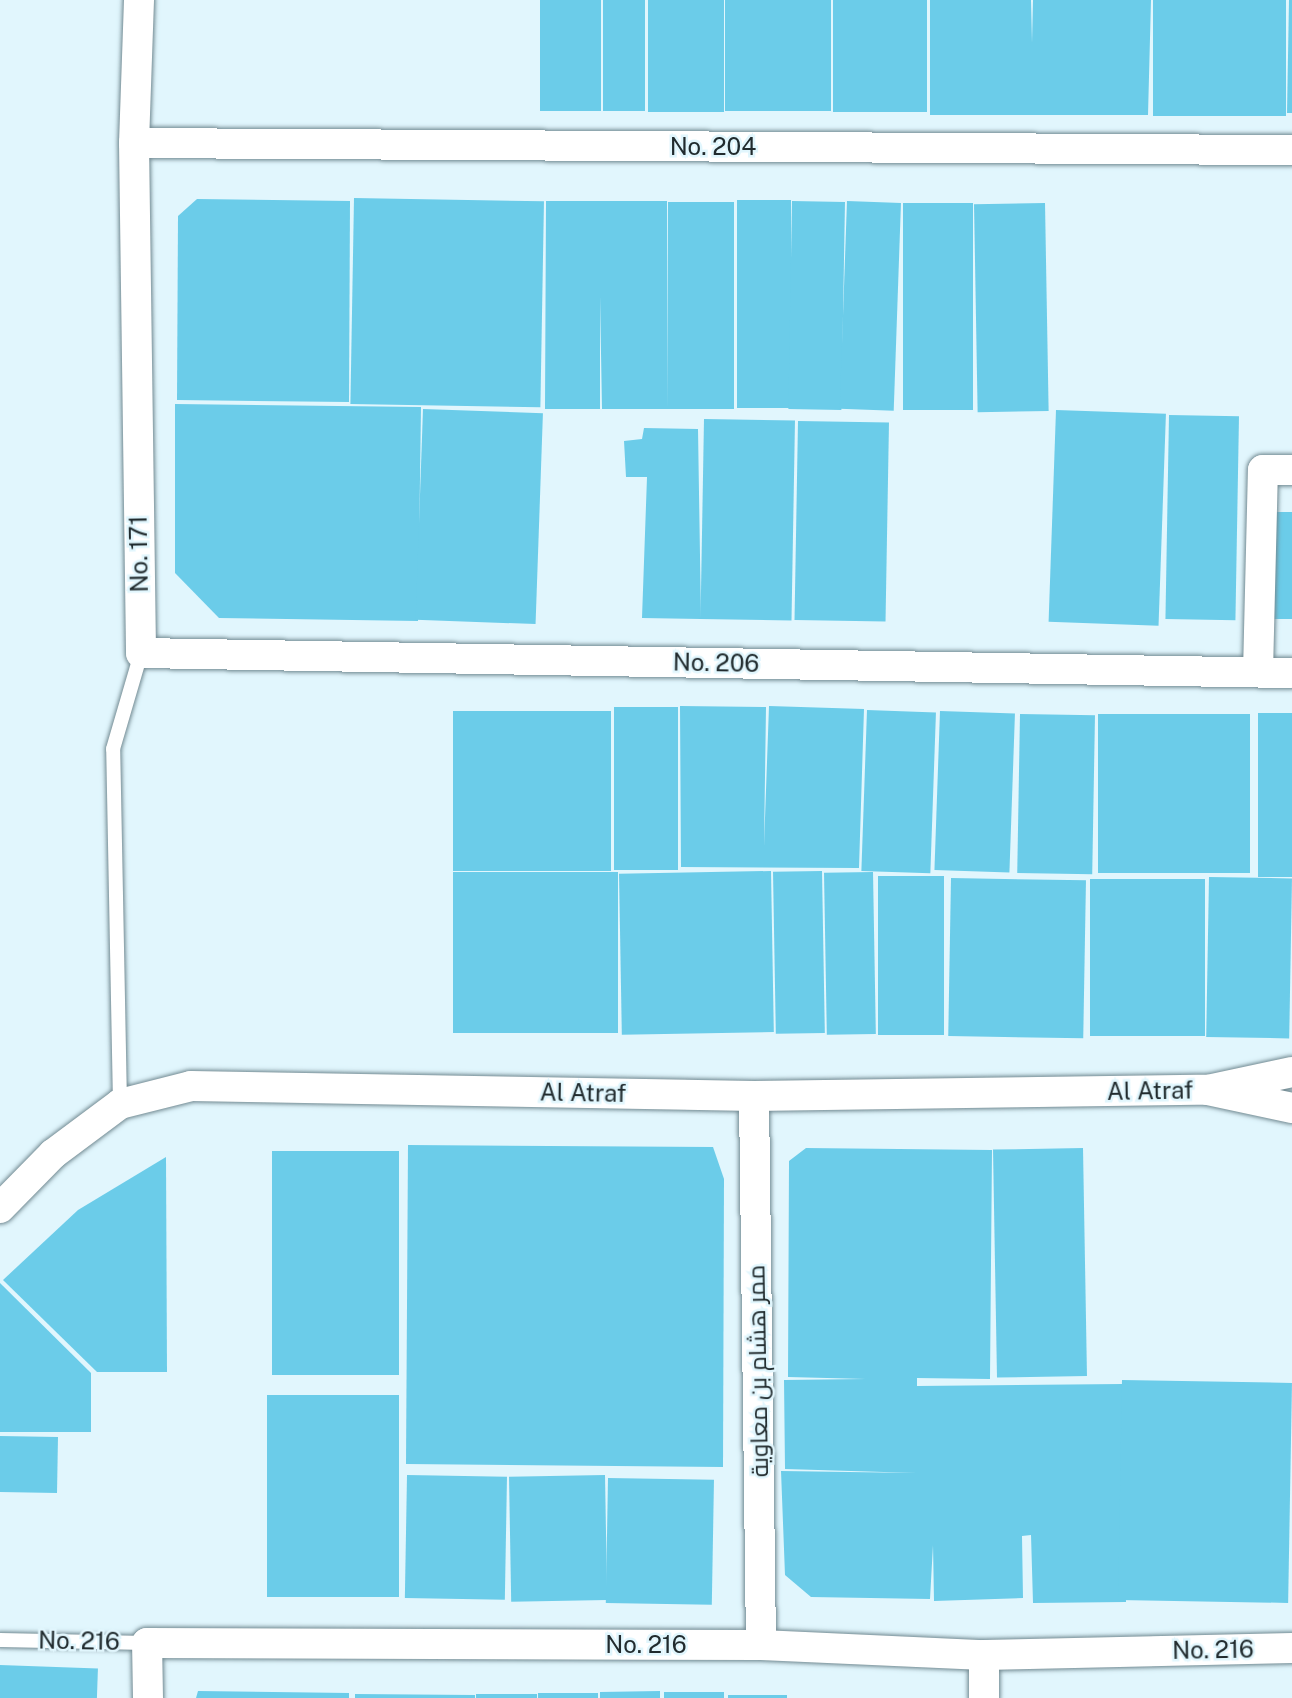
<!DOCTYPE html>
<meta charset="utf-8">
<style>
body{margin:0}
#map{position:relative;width:1292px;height:1698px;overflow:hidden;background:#e1f6fd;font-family:"Public Sans",Cairo,sans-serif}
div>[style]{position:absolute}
.building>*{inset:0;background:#6bcce9;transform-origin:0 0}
.roads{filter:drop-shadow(0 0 2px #728a92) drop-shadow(0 0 2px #728a92)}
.lane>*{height:14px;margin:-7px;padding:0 7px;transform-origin:7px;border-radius:7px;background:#fff}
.street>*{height:30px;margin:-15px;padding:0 15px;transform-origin:15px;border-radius:15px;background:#fff}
span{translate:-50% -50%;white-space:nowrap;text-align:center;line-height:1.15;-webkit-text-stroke:5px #e1f6fd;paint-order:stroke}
.street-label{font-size:24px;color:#212b2e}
</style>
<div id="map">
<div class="building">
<i style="left:540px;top:0;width:61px;height:111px"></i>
<i style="left:603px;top:0;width:42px;height:111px"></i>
<i style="left:648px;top:0;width:76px;height:112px"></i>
<i style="left:725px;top:0;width:106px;height:111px"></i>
<i style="left:833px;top:0;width:94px;height:112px"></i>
<i style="clip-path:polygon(930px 0,1031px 0,1032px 43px,1033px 0,1151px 0,1148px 115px,930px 115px)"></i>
<i style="left:1153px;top:0;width:133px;height:116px"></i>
<i style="clip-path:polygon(1289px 0,1292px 0,1292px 113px,1287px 113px)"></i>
<i style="left:354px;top:198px;width:190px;height:206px;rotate:1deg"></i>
<i style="clip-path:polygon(197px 199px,350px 201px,349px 402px,177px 400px,178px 216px)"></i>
<i style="left:737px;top:200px;width:54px;height:208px"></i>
<i style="clip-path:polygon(546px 201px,667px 201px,668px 409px,602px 409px,600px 296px,600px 409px,545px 409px)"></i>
<i style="left:792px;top:201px;width:53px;height:208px;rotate:1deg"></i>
<i style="left:847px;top:201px;width:54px;height:208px;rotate:2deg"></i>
<i style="left:668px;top:202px;width:66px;height:207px"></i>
<i style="left:903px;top:203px;width:70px;height:207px"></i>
<i style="left:1045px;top:203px;width:208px;height:71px;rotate:89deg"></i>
<i style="clip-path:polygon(175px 404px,421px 407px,418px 621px,219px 618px,175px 573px)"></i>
<i style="left:423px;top:409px;width:120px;height:211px;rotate:2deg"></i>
<i style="left:1056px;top:410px;width:110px;height:212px;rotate:2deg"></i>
<i style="left:1169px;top:415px;width:70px;height:204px;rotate:1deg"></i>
<i style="left:704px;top:419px;width:91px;height:200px;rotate:1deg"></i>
<i style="left:798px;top:421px;width:91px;height:199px;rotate:1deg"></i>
<i style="clip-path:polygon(644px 428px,698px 429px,701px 619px,642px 618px,647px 477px,626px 477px,624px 441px,642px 439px)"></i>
<i style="left:1272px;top:512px;width:20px;height:107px"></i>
<i style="clip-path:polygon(680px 706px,766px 707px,764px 846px,769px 706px,864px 709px,859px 868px,681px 867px)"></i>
<i style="left:614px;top:707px;width:64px;height:163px"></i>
<i style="left:867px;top:710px;width:69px;height:161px;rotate:2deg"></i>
<i style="left:453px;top:711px;width:158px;height:160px"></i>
<i style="left:940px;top:711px;width:75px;height:159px;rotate:2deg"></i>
<i style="left:1258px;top:713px;width:34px;height:164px"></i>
<i style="left:1020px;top:714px;width:75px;height:159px;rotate:1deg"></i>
<i style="left:1098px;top:714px;width:152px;height:159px"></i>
<i style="left:771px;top:871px;width:161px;height:152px;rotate:89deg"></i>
<i style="left:822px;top:871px;width:162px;height:49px;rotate:89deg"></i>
<i style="left:618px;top:872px;width:161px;height:165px;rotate:90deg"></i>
<i style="left:873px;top:872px;width:162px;height:49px;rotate:89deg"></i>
<i style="left:878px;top:876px;width:66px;height:159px"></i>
<i style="left:1209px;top:877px;width:83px;height:160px;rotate:1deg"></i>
<i style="left:951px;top:878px;width:135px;height:158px;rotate:1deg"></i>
<i style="left:1090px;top:879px;width:115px;height:157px"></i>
<i style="clip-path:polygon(408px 1145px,713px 1147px,724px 1179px,723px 1467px,406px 1464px)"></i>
<i style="clip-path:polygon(806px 1148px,992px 1150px,990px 1379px,917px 1378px,917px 1386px,1122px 1384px,1126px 1602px,1033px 1603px,1031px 1535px,1022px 1536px,1023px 1598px,934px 1601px,933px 1545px,930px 1599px,811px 1597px,785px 1575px,781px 1471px,917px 1473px,785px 1469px,784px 1380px,866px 1379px,788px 1377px,789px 1161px)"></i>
<i style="left:1083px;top:1148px;width:228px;height:90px;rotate:89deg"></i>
<i style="left:272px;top:1151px;width:127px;height:224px"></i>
<i style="clip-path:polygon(166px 1157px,167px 1372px,97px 1372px,3px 1280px,78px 1210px)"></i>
<i style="clip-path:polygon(0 1283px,91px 1373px,91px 1432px,0 1432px)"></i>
<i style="left:1122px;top:1380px;width:170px;height:220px;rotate:1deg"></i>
<i style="left:267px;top:1395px;width:132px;height:202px"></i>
<i style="left:0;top:1436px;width:58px;height:56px;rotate:1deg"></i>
<i style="left:407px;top:1475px;width:100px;height:123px;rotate:1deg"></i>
<i style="left:605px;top:1475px;width:125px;height:96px;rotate:89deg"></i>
<i style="left:608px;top:1478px;width:106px;height:125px;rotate:1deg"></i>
<i style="left:0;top:1665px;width:98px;height:33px;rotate:2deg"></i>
<i style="clip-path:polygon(198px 1691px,349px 1693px,349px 1698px,196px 1698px)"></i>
<i style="clip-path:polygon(660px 1691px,660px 1698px,600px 1698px,600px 1692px)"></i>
<i style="left:664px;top:1692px;width:60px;height:6px"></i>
<i style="left:538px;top:1693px;width:60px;height:5px"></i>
<i style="clip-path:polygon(355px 1694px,475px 1695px,475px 1698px,355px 1698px)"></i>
<i style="left:476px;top:1694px;width:61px;height:4px"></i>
<i style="left:728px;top:1695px;width:59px;height:3px"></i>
</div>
<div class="roads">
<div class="lane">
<i style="left:120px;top:1104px;width:355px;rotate:-91.1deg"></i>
<i style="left:113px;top:749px;width:100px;rotate:-73.7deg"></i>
<i style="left:0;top:1640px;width:147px;rotate:1.2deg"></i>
</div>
<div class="street">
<i style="left:139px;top:0;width:143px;rotate:92deg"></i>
<i style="left:134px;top:143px;width:510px;rotate:89.21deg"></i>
<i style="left:141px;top:653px;width:1151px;rotate:1deg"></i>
<i style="left:134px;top:143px;width:1158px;rotate:0.35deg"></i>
<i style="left:1258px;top:672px;width:202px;rotate:-88.6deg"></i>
<i style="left:1263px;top:470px;width:29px"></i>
<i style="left:1292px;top:1072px;width:86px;rotate:167.9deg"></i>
<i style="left:1208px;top:1090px;width:86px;rotate:12.1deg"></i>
<i style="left:754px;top:1096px;width:549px;rotate:89.27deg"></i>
<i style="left:0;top:1208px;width:76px;rotate:-45.5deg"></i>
<i style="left:53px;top:1154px;width:84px;rotate:-36.7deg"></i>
<i style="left:120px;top:1104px;width:73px;rotate:-14.2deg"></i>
<i style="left:191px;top:1086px;width:563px;rotate:1.02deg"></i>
<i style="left:754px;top:1096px;width:454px;rotate:-0.8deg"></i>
<i style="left:148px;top:1698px;width:55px;rotate:-91deg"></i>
<i style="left:147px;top:1643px;width:614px;rotate:0.19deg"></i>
<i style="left:761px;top:1645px;width:223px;rotate:2.6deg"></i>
<i style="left:984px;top:1655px;width:308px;rotate:-1.3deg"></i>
<i style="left:984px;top:1698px;width:43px;rotate:-90deg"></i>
</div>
</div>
<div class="street-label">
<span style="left:713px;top:147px">No. 204</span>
<span style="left:139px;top:554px;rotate:-91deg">No. 171</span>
<span style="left:716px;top:663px;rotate:1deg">No. 206</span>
<span style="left:1150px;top:1091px;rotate:-1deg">Al Atraf</span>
<span style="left:583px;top:1093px;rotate:1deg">Al Atraf</span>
<span style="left:758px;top:1371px;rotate:-91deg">ممر هشام بن معاوية</span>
<span style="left:79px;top:1641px;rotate:1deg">No. 216</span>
<span style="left:646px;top:1645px">No. 216</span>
<span style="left:1213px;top:1650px;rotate:-1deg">No. 216</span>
</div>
</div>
